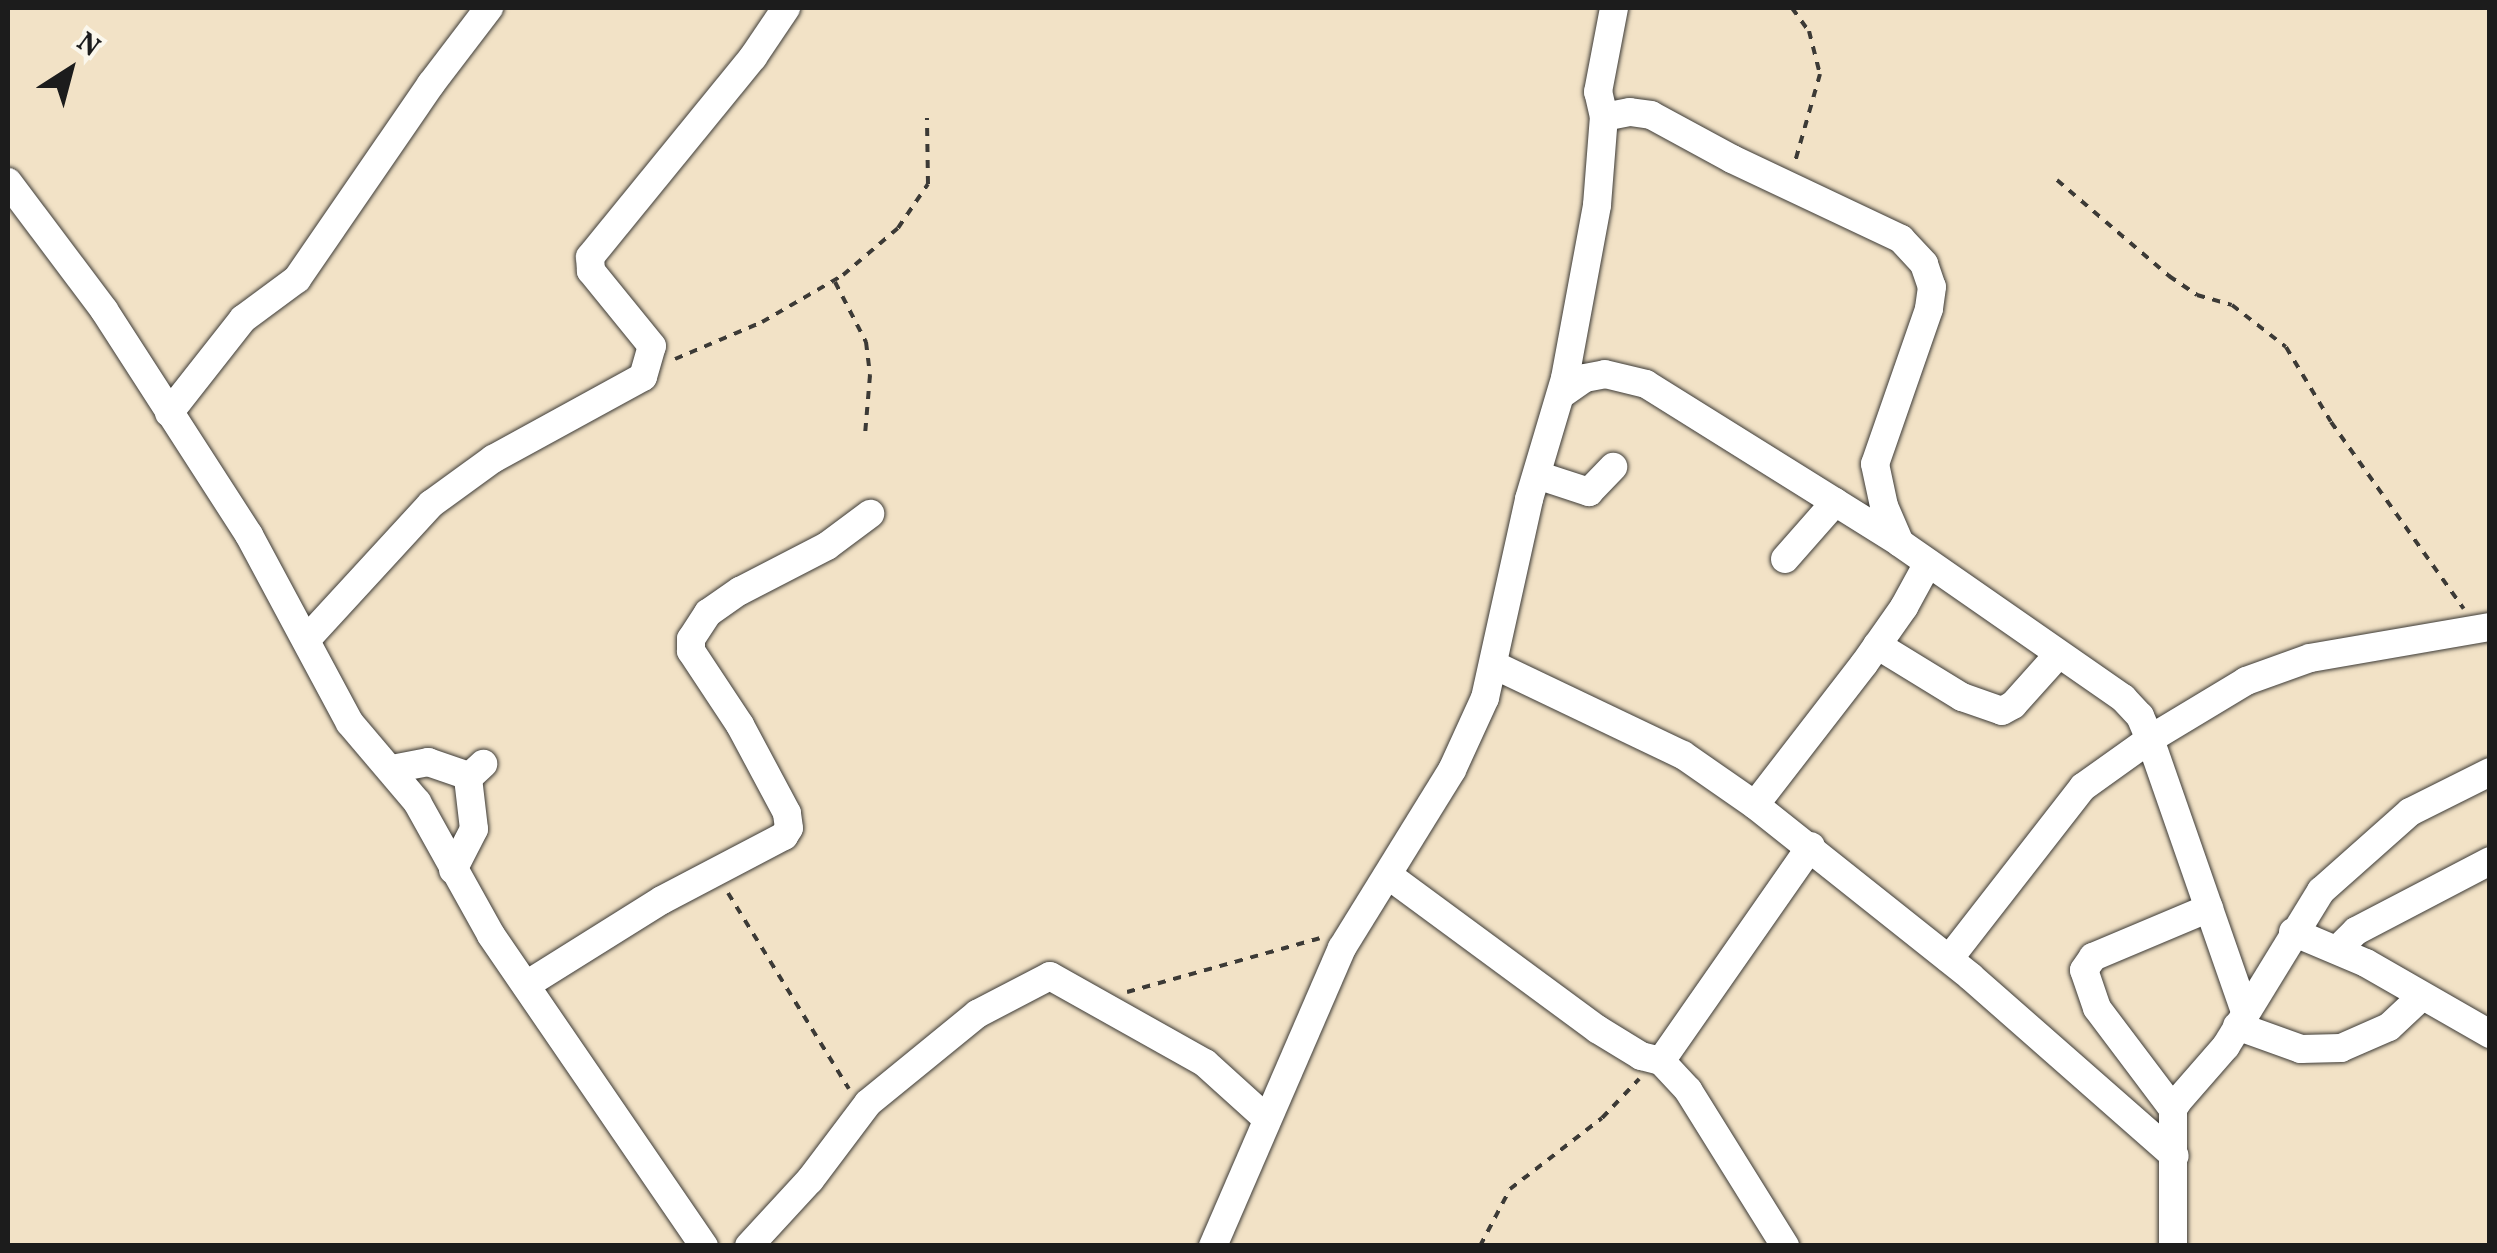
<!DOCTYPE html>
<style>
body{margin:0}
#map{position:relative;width:2497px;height:1253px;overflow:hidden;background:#f2e2c6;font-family:Vollkorn,serif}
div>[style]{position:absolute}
.path>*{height:4px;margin-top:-2px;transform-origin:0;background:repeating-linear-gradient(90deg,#3c3a36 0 8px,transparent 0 16px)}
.roads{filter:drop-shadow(0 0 2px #3c3a36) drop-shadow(0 0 2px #3c3a36)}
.minor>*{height:28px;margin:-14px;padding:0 14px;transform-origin:14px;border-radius:14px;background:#fff}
span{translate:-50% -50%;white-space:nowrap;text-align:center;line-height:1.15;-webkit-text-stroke:9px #fbf7ec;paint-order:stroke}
.frame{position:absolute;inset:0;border:10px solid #1c1c1c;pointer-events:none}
.north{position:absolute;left:20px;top:20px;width:100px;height:100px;-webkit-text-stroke:8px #fbf7ec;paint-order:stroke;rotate:36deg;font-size:28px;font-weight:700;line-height:40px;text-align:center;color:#1c1c1c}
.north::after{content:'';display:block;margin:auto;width:35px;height:45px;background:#1c1c1c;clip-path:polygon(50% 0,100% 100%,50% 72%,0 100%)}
</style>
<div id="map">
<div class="path">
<i style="left:1792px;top:8px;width:29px;rotate:54deg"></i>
<i style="left:1809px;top:31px;width:44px;rotate:75.7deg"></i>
<i style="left:1820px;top:74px;width:91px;rotate:105.9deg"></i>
<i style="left:2057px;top:180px;width:148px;rotate:40.6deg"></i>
<i style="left:2169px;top:276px;width:34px;rotate:34deg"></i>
<i style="left:2197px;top:295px;width:36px;rotate:16deg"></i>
<i style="left:2232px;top:305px;width:68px;rotate:37.9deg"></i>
<i style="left:2286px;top:347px;width:87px;rotate:59deg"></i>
<i style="left:2331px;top:422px;width:229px;rotate:54.6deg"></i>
<i style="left:835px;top:282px;width:68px;rotate:62.7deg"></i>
<i style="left:866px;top:342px;width:33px;rotate:83deg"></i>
<i style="left:870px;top:375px;width:59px;rotate:94.8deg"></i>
<i style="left:675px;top:359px;width:95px;rotate:-23deg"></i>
<i style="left:762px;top:322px;width:94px;rotate:-30.1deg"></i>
<i style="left:843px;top:275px;width:72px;rotate:-40.5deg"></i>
<i style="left:898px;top:228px;width:53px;rotate:-55.7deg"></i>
<i style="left:928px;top:184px;width:66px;rotate:-90.9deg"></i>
<i style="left:728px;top:893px;width:230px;rotate:58.3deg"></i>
<i style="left:1127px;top:992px;width:200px;rotate:-15.6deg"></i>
<i style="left:1480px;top:1246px;width:64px;rotate:-62.2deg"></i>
<i style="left:1510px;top:1189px;width:116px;rotate:-37.7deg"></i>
<i style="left:1602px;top:1118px;width:54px;rotate:-46.5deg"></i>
</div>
<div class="roads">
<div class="minor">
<i style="left:1604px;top:117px;width:26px;rotate:-11deg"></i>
<i style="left:1630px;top:112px;width:21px;rotate:8deg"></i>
<i style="left:1651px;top:115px;width:92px;rotate:28.5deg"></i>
<i style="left:1732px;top:159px;width:187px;rotate:25.3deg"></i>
<i style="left:1901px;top:239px;width:34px;rotate:47deg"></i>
<i style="left:1924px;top:264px;width:24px;rotate:71deg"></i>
<i style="left:1932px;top:287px;width:22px;rotate:98deg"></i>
<i style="left:1929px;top:309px;width:164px;rotate:109.2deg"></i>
<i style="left:1875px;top:464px;width:43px;rotate:77.9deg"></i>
<i style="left:1884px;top:506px;width:40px;rotate:66.6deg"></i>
<i style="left:8px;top:182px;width:160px;rotate:53.1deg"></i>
<i style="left:104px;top:310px;width:268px;rotate:57.2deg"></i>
<i style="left:249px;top:535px;width:213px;rotate:61.8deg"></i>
<i style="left:350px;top:723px;width:104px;rotate:49.7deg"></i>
<i style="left:417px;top:802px;width:152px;rotate:60.9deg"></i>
<i style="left:491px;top:935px;width:377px;rotate:55.6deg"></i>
<i style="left:1562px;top:394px;width:28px;rotate:-35deg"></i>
<i style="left:1585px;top:378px;width:20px;rotate:-11deg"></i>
<i style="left:1605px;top:374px;width:42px;rotate:13.7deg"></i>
<i style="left:1646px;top:384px;width:300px;rotate:32deg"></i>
<i style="left:1900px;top:543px;width:272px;rotate:34.8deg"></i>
<i style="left:2123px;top:698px;width:25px;rotate:47deg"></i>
<i style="left:2140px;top:716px;width:25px;rotate:67deg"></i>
<i style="left:2150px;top:739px;width:289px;rotate:70.8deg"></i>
<i style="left:169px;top:413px;width:120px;rotate:-51.8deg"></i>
<i style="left:243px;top:319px;width:67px;rotate:-36.5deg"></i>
<i style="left:297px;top:279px;width:237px;rotate:-55.5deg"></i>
<i style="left:431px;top:84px;width:96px;rotate:-52.7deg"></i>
<i style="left:1537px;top:475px;width:55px;rotate:18.1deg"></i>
<i style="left:1589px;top:492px;width:35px;rotate:-46deg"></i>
<i style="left:1785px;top:559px;width:76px;rotate:-48.7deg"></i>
<i style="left:306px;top:640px;width:185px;rotate:-47.4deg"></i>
<i style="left:431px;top:504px;width:77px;rotate:-36deg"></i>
<i style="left:493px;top:459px;width:171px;rotate:-28.7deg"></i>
<i style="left:643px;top:377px;width:32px;rotate:-74deg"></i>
<i style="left:652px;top:346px;width:97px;rotate:-129.1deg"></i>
<i style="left:591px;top:271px;width:14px;rotate:-94deg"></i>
<i style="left:590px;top:257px;width:258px;rotate:-50.8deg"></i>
<i style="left:753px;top:57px;width:59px;rotate:-56deg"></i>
<i style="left:1877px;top:645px;width:100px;rotate:31.5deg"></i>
<i style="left:1962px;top:697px;width:42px;rotate:19.3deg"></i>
<i style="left:2002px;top:711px;width:13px;rotate:-29deg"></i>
<i style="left:2013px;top:705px;width:66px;rotate:-48.1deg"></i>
<i style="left:1494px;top:665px;width:209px;rotate:25.5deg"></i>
<i style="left:1683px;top:755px;width:88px;rotate:34.8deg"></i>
<i style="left:1755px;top:805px;width:276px;rotate:38.5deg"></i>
<i style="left:1971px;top:977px;width:271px;rotate:41.3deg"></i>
<i style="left:392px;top:769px;width:37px;rotate:-11deg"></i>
<i style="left:428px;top:762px;width:43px;rotate:18.9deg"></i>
<i style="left:1755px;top:805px;width:178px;rotate:-52.3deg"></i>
<i style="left:1864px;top:664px;width:70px;rotate:-54.9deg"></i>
<i style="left:1904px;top:607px;width:50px;rotate:-61.4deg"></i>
<i style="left:453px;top:870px;width:46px;rotate:-62.9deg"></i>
<i style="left:474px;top:829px;width:51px;rotate:-96.7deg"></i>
<i style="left:468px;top:778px;width:21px;rotate:-43deg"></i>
<i style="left:1388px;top:875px;width:260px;rotate:36.4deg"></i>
<i style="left:1597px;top:1029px;width:52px;rotate:31.5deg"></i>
<i style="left:1641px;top:1056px;width:21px;rotate:14deg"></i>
<i style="left:1661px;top:1061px;width:40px;rotate:47deg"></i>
<i style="left:1688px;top:1090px;width:184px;rotate:58.1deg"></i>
<i style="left:2293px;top:932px;width:79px;rotate:23deg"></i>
<i style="left:2366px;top:963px;width:143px;rotate:29.8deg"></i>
<i style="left:2337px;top:950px;width:27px;rotate:-45deg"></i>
<i style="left:2356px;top:931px;width:151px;rotate:-27.6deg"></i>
<i style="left:1949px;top:959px;width:218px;rotate:-52.1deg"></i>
<i style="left:2083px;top:787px;width:82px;rotate:-35.6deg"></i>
<i style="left:2150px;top:739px;width:112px;rotate:-31.1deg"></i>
<i style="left:2246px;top:681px;width:68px;rotate:-19.8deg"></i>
<i style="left:2310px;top:658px;width:183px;rotate:-9.8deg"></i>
<i style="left:526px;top:985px;width:160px;rotate:-32deg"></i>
<i style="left:662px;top:900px;width:138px;rotate:-27.7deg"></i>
<i style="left:784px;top:836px;width:9px;rotate:-58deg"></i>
<i style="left:789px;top:828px;width:15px;rotate:-98deg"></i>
<i style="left:787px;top:813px;width:100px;rotate:-118.1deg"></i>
<i style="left:740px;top:725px;width:89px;rotate:-123.5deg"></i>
<i style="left:691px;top:651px;width:12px;rotate:-90deg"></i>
<i style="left:691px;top:639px;width:31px;rotate:-57deg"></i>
<i style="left:708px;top:613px;width:39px;rotate:-35deg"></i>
<i style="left:740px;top:591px;width:98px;rotate:-27.3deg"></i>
<i style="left:827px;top:546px;width:54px;rotate:-36.7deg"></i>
<i style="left:2237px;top:1026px;width:68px;rotate:19.8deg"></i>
<i style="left:2301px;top:1049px;width:40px;rotate:-1.4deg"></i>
<i style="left:2341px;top:1048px;width:52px;rotate:-23.6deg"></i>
<i style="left:2389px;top:1027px;width:45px;rotate:-43.2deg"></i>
<i style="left:1661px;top:1061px;width:262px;rotate:-55.1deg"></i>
<i style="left:2173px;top:1109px;width:126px;rotate:-127deg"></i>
<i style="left:2097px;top:1008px;width:40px;rotate:-108.9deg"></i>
<i style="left:2084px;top:970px;width:16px;rotate:-55deg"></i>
<i style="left:2093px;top:957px;width:126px;rotate:-22.9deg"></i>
<i style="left:749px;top:1246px;width:90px;rotate:-47.3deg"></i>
<i style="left:810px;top:1180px;width:96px;rotate:-53deg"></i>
<i style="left:868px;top:1103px;width:141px;rotate:-39.2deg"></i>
<i style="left:977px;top:1014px;width:82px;rotate:-27.5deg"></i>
<i style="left:1050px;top:976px;width:178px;rotate:29.3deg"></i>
<i style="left:1205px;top:1063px;width:84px;rotate:42.1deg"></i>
<i style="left:1213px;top:1246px;width:325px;rotate:-66.6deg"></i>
<i style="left:1342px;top:948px;width:209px;rotate:-58.3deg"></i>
<i style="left:1452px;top:770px;width:79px;rotate:-65.4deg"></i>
<i style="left:1485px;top:698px;width:204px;rotate:-77.5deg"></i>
<i style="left:1529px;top:499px;width:126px;rotate:-73.4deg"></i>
<i style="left:1565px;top:378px;width:176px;rotate:-79.5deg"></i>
<i style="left:1597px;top:205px;width:88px;rotate:-85.5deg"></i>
<i style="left:1604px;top:117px;width:26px;rotate:-103deg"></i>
<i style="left:1598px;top:92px;width:86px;rotate:-79.2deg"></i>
<i style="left:2173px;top:1246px;width:137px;rotate:-90deg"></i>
<i style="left:2173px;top:1109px;width:9px;rotate:-58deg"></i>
<i style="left:2178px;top:1101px;width:73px;rotate:-48.9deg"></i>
<i style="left:2226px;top:1046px;width:182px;rotate:-58.5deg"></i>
<i style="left:2321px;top:891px;width:119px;rotate:-41.6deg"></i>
<i style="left:2410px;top:812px;width:89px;rotate:-26.6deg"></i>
</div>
</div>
<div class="frame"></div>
<div class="north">N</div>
</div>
